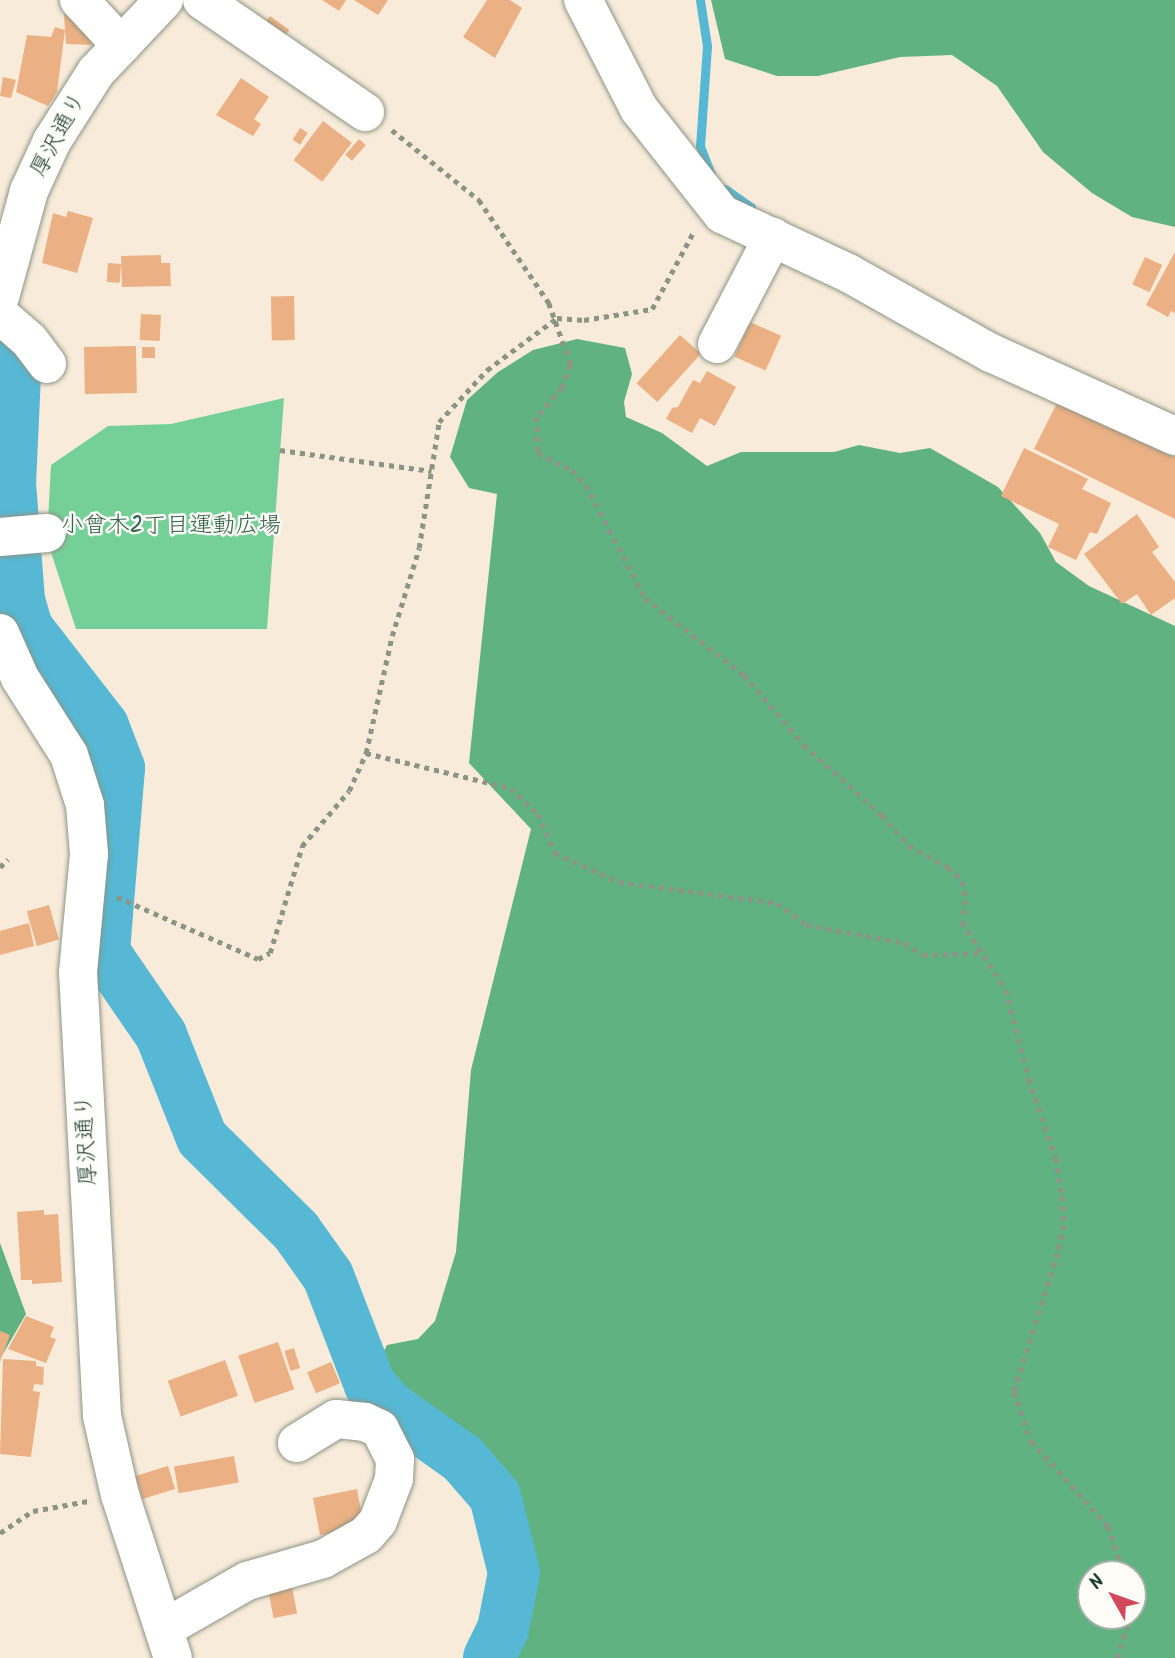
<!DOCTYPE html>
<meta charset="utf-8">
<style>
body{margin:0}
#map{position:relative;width:1175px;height:1658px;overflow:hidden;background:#f8ebd9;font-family:Kalam,"Klee One",sans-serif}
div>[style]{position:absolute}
.green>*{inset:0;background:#75d097}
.forest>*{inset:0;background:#60b280}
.stream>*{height:9px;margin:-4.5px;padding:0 4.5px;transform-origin:4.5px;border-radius:4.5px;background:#56b8d4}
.river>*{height:52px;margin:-26px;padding:0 26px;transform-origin:26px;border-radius:26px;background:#56b8d4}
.building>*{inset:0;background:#ebb083;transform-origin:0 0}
.path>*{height:4.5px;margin-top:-2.25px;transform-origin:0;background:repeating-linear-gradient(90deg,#8c9486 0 5px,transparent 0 10px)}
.roads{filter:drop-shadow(0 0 2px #8c9486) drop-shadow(0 0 2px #8c9486)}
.minor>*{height:38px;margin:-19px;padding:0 19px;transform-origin:19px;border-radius:19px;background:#fff}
span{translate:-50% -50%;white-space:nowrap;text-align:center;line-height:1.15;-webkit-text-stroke:5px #fdfcf7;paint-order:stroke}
.street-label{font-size:23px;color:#1f3d34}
.park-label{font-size:23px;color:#34624d}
.north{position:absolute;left:1077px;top:1560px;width:70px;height:70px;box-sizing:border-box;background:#fdfcf7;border:2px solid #a4b0a9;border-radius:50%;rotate:310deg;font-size:19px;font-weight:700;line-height:28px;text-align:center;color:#1f3d34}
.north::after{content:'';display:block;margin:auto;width:24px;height:32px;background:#d1495b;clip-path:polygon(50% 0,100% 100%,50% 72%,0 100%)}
</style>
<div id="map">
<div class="green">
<i style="clip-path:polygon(284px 398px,267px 629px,76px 629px,47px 540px,51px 465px,108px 426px,171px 424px)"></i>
</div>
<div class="forest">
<i style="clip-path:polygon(711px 0,1175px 0,1175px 227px,1132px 217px,1092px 193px,1043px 152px,997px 86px,952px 55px,900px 57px,818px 76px,777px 76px,725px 59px)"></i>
<i style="clip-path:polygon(evenodd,577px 339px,625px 348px,632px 374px,624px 402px,626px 417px,662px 433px,707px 466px,741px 452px,834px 452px,859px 445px,900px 453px,930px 448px,998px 487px,1040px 533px,1056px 562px,1089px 586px,1175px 626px,1175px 1658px,498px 1658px,525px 1604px,529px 1543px,502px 1494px,467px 1451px,390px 1393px,376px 1367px,387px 1345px,418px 1339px,435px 1321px,456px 1252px,471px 1070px,531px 829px,469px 763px,497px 494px,469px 488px,450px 457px,467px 400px,498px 372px,533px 350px,577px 339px,1091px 1574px,1133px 1574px,1133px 1616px,1091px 1616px,1091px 1574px)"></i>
<i style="clip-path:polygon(0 1243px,26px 1314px,0 1359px)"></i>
</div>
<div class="stream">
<i style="left:700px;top:0;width:47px;rotate:81.3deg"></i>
<i style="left:707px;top:46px;width:100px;rotate:94deg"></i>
<i style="left:700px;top:146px;width:30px;rotate:69deg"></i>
<i style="left:725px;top:189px;width:32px;rotate:35deg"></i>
</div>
<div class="river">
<i style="left:0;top:343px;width:18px;rotate:49deg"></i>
<i style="left:12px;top:357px;width:17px;rotate:80deg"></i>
<i style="left:15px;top:374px;width:109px;rotate:92.6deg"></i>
<i style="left:10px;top:483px;width:117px;rotate:85.6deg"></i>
<i style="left:19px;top:600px;width:29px;rotate:74deg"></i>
<i style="left:27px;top:628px;width:124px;rotate:52.2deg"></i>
<i style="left:103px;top:726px;width:45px;rotate:69.1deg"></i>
<i style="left:119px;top:768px;width:185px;rotate:94.7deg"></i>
<i style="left:104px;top:952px;width:101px;rotate:55.5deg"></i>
<i style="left:161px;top:1035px;width:111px;rotate:68.3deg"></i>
<i style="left:202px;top:1138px;width:132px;rotate:44.7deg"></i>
<i style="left:296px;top:1231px;width:55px;rotate:54.6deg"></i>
<i style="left:328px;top:1276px;width:117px;rotate:68.9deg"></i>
<i style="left:370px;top:1385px;width:31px;rotate:48deg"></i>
<i style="left:391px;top:1408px;width:87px;rotate:35.2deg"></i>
<i style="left:462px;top:1458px;width:50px;rotate:49deg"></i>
<i style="left:495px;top:1496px;width:79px;rotate:76.1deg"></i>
<i style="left:514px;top:1573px;width:57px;rotate:101.1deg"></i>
<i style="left:503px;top:1629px;width:32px;rotate:116deg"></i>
</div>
<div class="building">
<i style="clip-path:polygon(322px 0,346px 0,339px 11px)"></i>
<i style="clip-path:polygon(354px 0,388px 0,378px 15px)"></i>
<i style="clip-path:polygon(487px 0,510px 0,522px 8px,495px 58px,463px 37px)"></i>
<i style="clip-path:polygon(64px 14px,78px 15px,93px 31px,91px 45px,66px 44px)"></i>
<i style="left:270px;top:16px;width:24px;height:15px;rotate:36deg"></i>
<i style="clip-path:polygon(55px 27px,65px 30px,57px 92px,48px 106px,16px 92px,27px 35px,51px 37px)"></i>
<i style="clip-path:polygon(3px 77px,16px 80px,11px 98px,0 96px)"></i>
<i style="clip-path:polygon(241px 78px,269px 97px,254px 119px,261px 124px,253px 136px,216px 115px)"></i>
<i style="left:323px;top:121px;width:36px;height:49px;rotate:37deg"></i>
<i style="left:300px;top:128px;width:9px;height:14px;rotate:32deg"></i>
<i style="left:359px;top:139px;width:9px;height:21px;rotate:41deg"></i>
<i style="clip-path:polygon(68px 211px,93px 218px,77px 273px,42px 263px,53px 213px,66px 217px)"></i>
<i style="clip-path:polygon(1175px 252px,1175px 313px,1171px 311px,1168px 317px,1146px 305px)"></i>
<i style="clip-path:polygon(161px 255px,161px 263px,170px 263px,171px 286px,122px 287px,121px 256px)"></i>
<i style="left:1145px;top:257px;width:19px;height:30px;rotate:25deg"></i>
<i style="left:108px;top:263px;width:13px;height:19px;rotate:4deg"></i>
<i style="left:294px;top:296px;width:44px;height:23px;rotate:89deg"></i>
<i style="left:141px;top:314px;width:20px;height:26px;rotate:3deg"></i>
<i style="left:750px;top:322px;width:34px;height:38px;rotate:24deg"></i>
<i style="left:680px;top:335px;width:28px;height:65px;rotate:42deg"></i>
<i style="left:136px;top:346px;width:47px;height:52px;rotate:89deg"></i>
<i style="left:142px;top:347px;width:13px;height:11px"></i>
<i style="clip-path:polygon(707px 371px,736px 387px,715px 426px,700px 418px,692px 433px,666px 419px,672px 408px,678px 407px,693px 380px,700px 383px)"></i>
<i style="clip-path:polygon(1059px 399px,1175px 457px,1175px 519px,1034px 449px)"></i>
<i style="clip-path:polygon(1024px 448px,1088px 479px,1082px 489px,1111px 503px,1097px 534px,1090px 532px,1076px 560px,1048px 547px,1059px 524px,1001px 496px)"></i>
<i style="clip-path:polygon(1137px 514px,1159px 547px,1152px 552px,1175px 582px,1175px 598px,1151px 615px,1137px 594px,1122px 604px,1084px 554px)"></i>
<i style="left:49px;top:905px;width:36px;height:23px;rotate:74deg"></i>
<i style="clip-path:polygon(29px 923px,34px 946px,0 955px,0 931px)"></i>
<i style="clip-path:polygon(44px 1210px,44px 1215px,58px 1214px,62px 1282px,32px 1284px,32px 1280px,21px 1280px,17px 1212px)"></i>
<i style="clip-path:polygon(26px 1316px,54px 1327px,50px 1337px,56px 1339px,46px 1363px,8px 1349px)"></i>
<i style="clip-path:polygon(0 1331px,10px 1335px,0 1362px)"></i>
<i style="left:278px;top:1342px;width:50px;height:42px;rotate:71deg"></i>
<i style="left:294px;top:1348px;width:21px;height:10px;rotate:73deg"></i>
<i style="clip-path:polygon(3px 1359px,36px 1361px,36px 1366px,44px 1367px,43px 1385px,34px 1384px,33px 1391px,40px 1392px,31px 1457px,0 1454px)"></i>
<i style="left:225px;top:1360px;width:38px;height:61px;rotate:70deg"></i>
<i style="left:331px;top:1362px;width:23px;height:26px;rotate:67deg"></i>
<i style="left:234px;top:1456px;width:27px;height:61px;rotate:80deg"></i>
<i style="left:168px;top:1466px;width:24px;height:34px;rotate:73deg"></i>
<i style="clip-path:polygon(357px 1489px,362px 1517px,357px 1528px,320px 1535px,313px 1498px)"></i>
<i style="left:291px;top:1582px;width:32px;height:24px;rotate:79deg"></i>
</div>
<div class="path">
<i style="left:392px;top:130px;width:112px;rotate:38.8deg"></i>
<i style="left:479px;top:200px;width:125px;rotate:55.8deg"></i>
<i style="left:549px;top:303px;width:66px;rotate:70.5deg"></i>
<i style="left:571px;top:365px;width:25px;rotate:111deg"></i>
<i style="left:562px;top:388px;width:38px;rotate:131deg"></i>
<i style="left:537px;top:417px;width:36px;rotate:88deg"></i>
<i style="left:538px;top:453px;width:38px;rotate:27deg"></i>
<i style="left:572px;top:470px;width:21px;rotate:47deg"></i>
<i style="left:586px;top:485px;width:127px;rotate:62.4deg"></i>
<i style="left:645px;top:598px;width:125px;rotate:37.9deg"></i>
<i style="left:744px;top:675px;width:92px;rotate:49.4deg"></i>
<i style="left:804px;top:745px;width:105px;rotate:41.9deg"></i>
<i style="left:882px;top:815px;width:41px;rotate:48.9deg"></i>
<i style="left:909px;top:846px;width:44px;rotate:28.3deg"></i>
<i style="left:948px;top:867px;width:20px;rotate:45deg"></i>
<i style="left:962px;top:881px;width:19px;rotate:78deg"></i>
<i style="left:966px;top:900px;width:22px;rotate:100deg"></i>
<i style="left:962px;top:922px;width:81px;rotate:57.1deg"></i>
<i style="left:1006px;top:990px;width:92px;rotate:75.5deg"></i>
<i style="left:1029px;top:1079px;width:83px;rotate:71.1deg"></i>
<i style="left:1056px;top:1158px;width:38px;rotate:81deg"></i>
<i style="left:1062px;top:1196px;width:29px;rotate:86deg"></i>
<i style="left:1064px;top:1225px;width:29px;rotate:102deg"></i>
<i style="left:1058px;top:1253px;width:146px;rotate:107.6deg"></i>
<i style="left:1014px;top:1392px;width:52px;rotate:70.9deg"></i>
<i style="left:1031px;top:1441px;width:115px;rotate:47.8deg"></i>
<i style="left:1108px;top:1526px;width:51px;rotate:71.6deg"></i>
<i style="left:280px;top:450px;width:153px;rotate:7.9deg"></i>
<i style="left:366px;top:753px;width:149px;rotate:13.6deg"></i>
<i style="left:511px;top:788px;width:37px;rotate:44deg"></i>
<i style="left:538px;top:814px;width:43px;rotate:66.4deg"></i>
<i style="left:555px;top:853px;width:70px;rotate:24.4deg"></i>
<i style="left:619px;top:882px;width:159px;rotate:7.6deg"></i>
<i style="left:777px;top:903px;width:37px;rotate:36deg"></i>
<i style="left:807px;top:925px;width:99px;rotate:10.5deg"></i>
<i style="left:904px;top:943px;width:22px;rotate:32deg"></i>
<i style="left:923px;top:955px;width:59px;rotate:-1.9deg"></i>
<i style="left:0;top:867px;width:11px;rotate:-45deg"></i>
<i style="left:117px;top:897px;width:154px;rotate:23.7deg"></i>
<i style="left:258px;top:959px;width:13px;rotate:-27deg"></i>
<i style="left:270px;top:953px;width:112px;rotate:-73.3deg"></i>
<i style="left:302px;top:846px;width:72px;rotate:-49.5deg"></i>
<i style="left:349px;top:791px;width:42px;rotate:-65.9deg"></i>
<i style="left:366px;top:753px;width:120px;rotate:-77.5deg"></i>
<i style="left:392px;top:636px;width:92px;rotate:-72.9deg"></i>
<i style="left:419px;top:548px;width:128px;rotate:-81deg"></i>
<i style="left:439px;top:422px;width:71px;rotate:-47.3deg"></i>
<i style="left:487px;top:370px;width:87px;rotate:-36.6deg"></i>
<i style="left:557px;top:318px;width:27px;rotate:4deg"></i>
<i style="left:584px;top:320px;width:69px;rotate:-9.2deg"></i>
<i style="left:652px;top:309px;width:89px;rotate:-61.7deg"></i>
<i style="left:0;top:1533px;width:40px;rotate:-34deg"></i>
<i style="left:33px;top:1511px;width:56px;rotate:-10.3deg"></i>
<i style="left:1117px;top:1658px;width:44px;rotate:-72.8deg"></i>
</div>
<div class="roads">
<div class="minor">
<i style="left:79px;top:0;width:62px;rotate:47deg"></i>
<i style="left:202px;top:0;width:198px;rotate:34.5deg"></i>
<i style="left:583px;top:0;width:123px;rotate:62.8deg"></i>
<i style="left:639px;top:109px;width:134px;rotate:51.7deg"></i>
<i style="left:722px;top:214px;width:141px;rotate:25.1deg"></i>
<i style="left:850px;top:274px;width:162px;rotate:29.3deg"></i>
<i style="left:991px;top:353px;width:202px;rotate:24.3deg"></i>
<i style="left:0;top:297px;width:110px;rotate:-74.7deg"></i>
<i style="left:29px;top:191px;width:55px;rotate:-65.3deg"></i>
<i style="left:52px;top:141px;width:82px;rotate:-57.5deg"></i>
<i style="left:96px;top:72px;width:99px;rotate:-46.6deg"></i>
<i style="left:0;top:315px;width:38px;rotate:41deg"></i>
<i style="left:29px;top:340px;width:30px;rotate:53deg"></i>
<i style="left:717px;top:344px;width:121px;rotate:-62.4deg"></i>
<i style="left:0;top:537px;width:47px;rotate:-4.9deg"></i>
<i style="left:0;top:633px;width:49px;rotate:66deg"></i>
<i style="left:20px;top:678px;width:91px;rotate:57.5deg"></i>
<i style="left:69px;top:755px;width:52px;rotate:72.3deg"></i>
<i style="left:85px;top:805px;width:49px;rotate:85.3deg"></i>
<i style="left:89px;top:854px;width:119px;rotate:95.3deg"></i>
<i style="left:78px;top:972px;width:445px;rotate:86.9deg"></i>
<i style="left:102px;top:1416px;width:81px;rotate:77.2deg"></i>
<i style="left:120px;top:1495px;width:171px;rotate:72deg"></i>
<i style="left:165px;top:1628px;width:95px;rotate:-29.8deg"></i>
<i style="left:247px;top:1581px;width:79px;rotate:-16.1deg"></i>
<i style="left:323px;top:1559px;width:49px;rotate:-29.2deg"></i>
<i style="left:366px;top:1535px;width:18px;rotate:-49deg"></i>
<i style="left:378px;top:1521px;width:45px;rotate:-69.1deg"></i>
<i style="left:394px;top:1479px;width:20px;rotate:-87deg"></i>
<i style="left:395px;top:1459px;width:34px;rotate:-117deg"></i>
<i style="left:380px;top:1429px;width:17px;rotate:-155deg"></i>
<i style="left:365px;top:1422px;width:29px;rotate:-174deg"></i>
<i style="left:336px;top:1419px;width:46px;rotate:148.4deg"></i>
</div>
</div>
<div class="street-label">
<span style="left:59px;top:135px;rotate:-62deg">厚沢通り</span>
<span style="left:87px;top:1140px;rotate:-93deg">厚沢通り</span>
</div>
<div class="park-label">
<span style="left:171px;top:526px">小曾木2丁目運動広場</span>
</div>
<div class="north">N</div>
</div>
